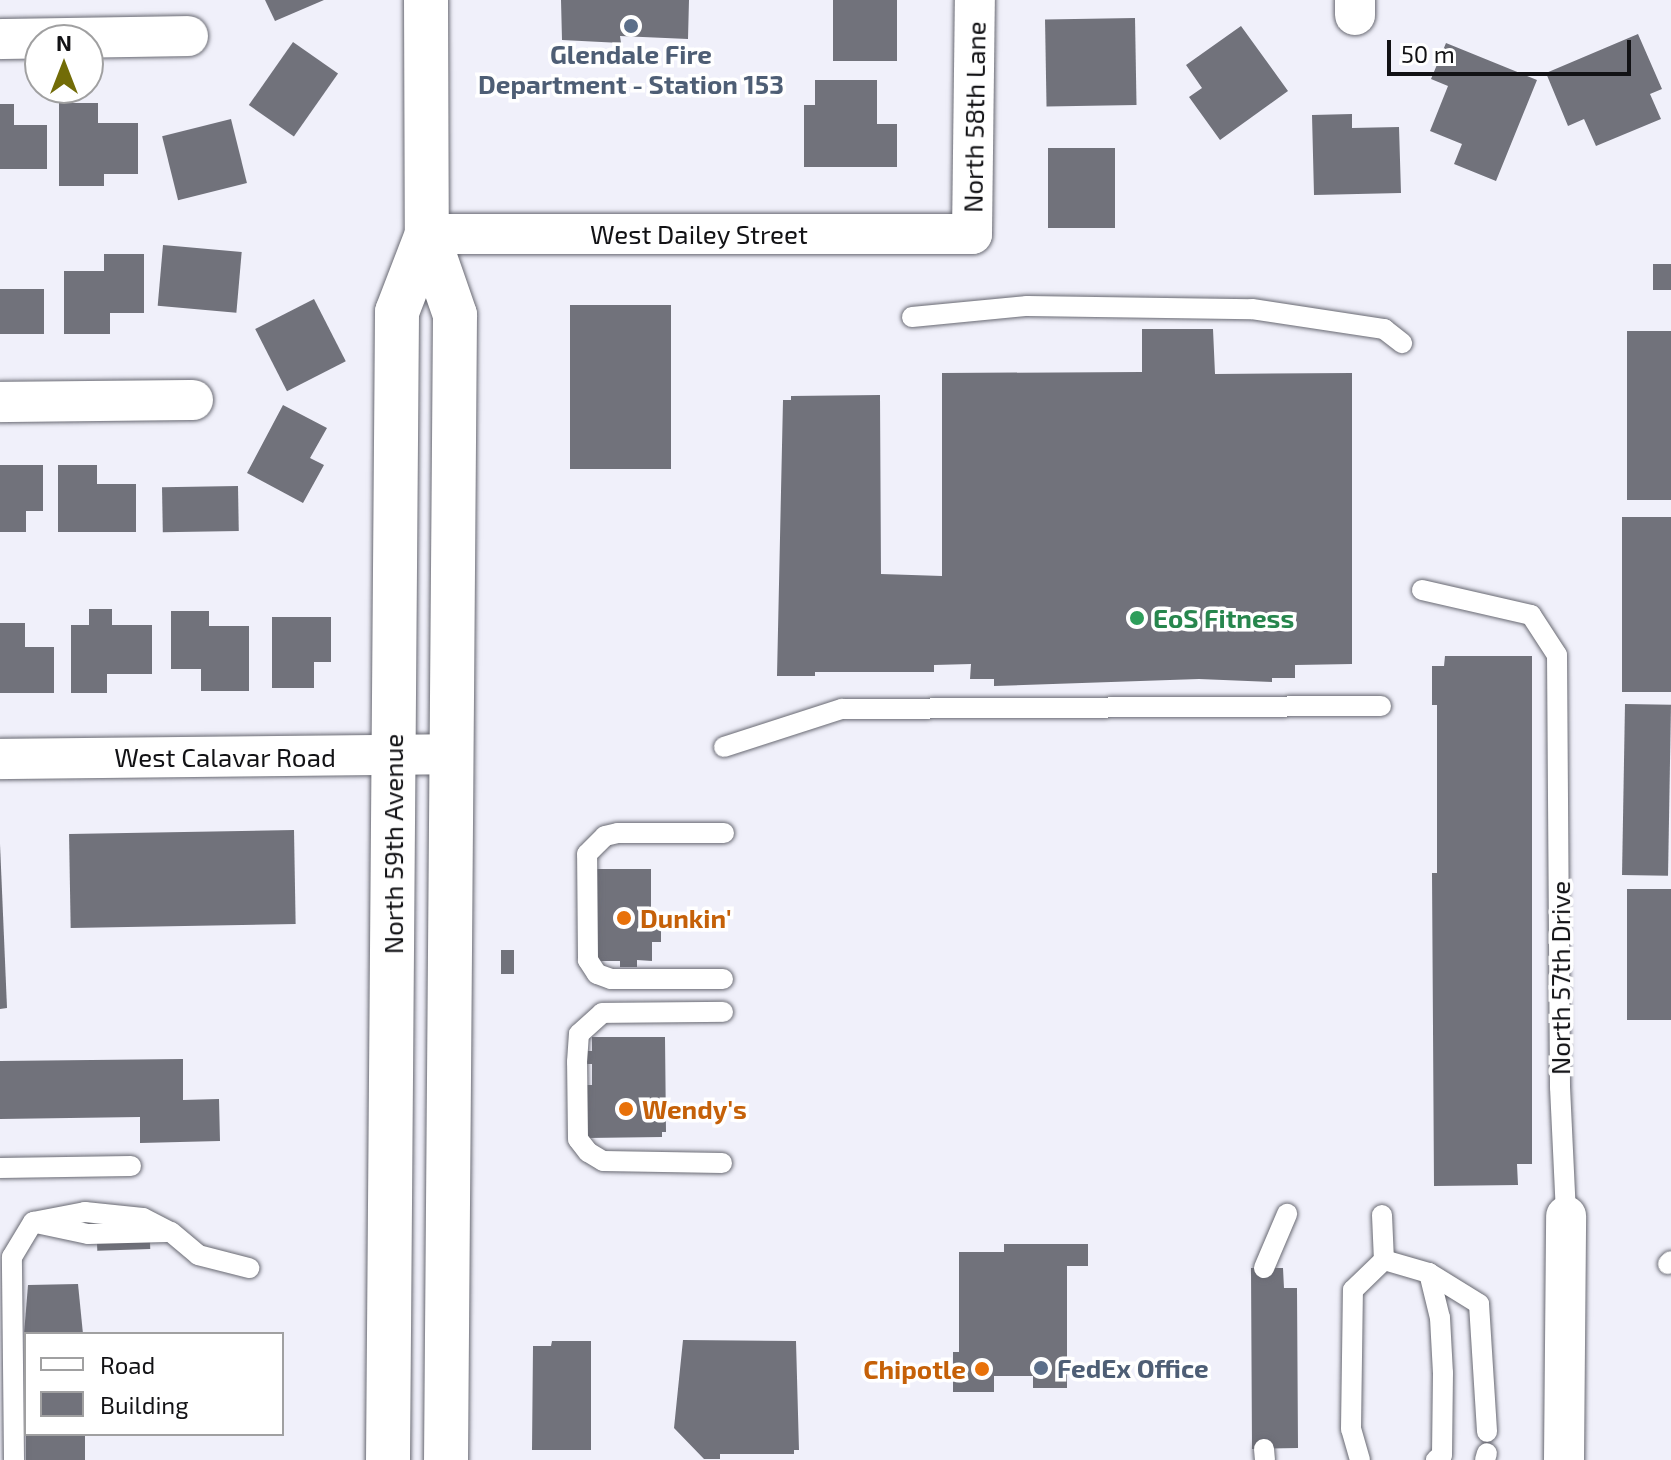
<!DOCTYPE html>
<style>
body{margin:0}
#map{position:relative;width:1671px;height:1460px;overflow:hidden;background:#f0f0fa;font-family:"Exo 2",sans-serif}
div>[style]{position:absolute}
.building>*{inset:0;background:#71727b;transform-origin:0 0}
.roads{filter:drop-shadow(0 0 2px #686972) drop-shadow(0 0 2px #686972)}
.lane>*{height:20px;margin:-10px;padding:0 10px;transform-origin:10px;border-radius:10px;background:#fff}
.street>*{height:40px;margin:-20px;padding:0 20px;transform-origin:20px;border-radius:20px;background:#fff}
.secondary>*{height:44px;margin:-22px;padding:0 22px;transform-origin:22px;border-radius:22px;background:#fff}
.dots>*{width:22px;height:22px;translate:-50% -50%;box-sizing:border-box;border:4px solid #fff;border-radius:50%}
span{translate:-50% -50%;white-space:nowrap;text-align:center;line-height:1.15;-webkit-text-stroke:7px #fff;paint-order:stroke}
.service-label{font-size:26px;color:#4e5e75;font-weight:700}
.left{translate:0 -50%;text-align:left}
.street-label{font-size:26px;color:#121215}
.leisure-label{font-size:26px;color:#27864d;font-weight:700}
.food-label{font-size:26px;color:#c56008;font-weight:700}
.right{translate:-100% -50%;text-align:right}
.legend{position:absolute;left:24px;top:1332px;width:260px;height:104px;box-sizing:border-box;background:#fff;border:2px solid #a0a0a1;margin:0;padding:10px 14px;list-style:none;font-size:24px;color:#121215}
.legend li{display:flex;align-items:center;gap:16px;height:40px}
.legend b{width:40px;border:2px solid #a0a0a1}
.north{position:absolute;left:24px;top:24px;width:80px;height:80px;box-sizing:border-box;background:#fff;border:2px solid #a0a0a1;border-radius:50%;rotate:0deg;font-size:22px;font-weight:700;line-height:32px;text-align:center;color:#121215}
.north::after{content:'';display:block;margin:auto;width:28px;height:36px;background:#726c07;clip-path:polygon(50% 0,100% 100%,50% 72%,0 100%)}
.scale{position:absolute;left:1387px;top:40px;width:244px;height:36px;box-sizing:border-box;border:4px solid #121215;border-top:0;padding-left:10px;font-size:24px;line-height:28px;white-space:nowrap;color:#121215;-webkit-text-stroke:6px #fff;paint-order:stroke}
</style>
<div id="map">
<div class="building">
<i style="clip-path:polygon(265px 0,324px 0,275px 21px)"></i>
<i style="clip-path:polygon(561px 0,689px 0,688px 39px,620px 36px,621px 43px,562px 40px)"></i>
<i style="left:833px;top:0;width:64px;height:61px"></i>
<i style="left:1135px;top:18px;width:87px;height:90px;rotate:89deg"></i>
<i style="clip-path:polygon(1241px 26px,1288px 91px,1220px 140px,1189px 97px,1202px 88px,1186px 65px)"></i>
<i style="clip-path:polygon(1638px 34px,1662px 89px,1650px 94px,1661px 119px,1596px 146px,1584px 119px,1568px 126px,1546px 73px)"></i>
<i style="left:293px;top:42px;width:55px;height:77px;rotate:35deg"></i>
<i style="clip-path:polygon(1446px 43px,1537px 80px,1496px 181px,1454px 164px,1462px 144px,1430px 131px,1448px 86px,1431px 79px)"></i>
<i style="clip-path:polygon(815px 80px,877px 80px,877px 124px,897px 124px,897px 167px,804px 167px,804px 105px,815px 105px)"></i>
<i style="clip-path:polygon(59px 103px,98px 103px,98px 123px,138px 123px,138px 174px,104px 174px,104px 186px,59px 186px)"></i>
<i style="clip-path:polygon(0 104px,14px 104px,14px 125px,47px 125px,47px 169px,0 169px)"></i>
<i style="clip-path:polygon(1352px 114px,1352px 128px,1399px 127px,1401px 193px,1314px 195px,1312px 115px)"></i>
<i style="left:231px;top:119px;width:66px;height:71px;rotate:76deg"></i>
<i style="left:1048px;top:148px;width:67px;height:80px"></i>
<i style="left:163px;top:245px;width:79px;height:61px;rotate:5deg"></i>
<i style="clip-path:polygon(104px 254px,144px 254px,144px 313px,110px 313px,110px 334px,64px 334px,64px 271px,104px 271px)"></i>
<i style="left:1653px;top:264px;width:18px;height:26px"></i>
<i style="left:0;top:289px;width:44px;height:45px"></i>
<i style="left:314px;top:299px;width:70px;height:66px;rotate:63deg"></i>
<i style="left:570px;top:305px;width:101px;height:164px"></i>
<i style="clip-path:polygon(1142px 329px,1213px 329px,1215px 374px,1352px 373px,1352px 664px,1295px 665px,1295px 678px,1272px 678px,1272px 682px,1199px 679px,994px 686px,994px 679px,970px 679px,971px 664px,934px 665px,934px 672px,815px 672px,815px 676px,777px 676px,783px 400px,791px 400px,791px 396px,880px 395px,881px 574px,942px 576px,942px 373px,1142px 372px)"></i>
<i style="left:1627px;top:331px;width:44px;height:169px"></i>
<i style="clip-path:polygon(283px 405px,327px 428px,310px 458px,324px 465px,303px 503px,247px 473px)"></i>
<i style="clip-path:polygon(0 465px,43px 465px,43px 511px,26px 511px,26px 532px,0 532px)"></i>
<i style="clip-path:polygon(58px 465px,97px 465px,97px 484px,136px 484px,136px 532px,58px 532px)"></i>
<i style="left:238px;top:486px;width:45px;height:76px;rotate:89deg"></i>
<i style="left:1622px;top:517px;width:49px;height:175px"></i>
<i style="clip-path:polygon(89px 609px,112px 609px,112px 625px,152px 625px,152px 674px,107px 674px,107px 693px,71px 693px,71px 625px,89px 625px)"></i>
<i style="clip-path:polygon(171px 611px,209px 611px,209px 626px,249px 626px,249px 691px,201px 691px,201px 669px,171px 669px)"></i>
<i style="clip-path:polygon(272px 617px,331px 617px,331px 662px,314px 662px,314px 688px,272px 688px)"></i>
<i style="clip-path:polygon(0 623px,25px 623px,25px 647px,54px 647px,54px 693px,0 693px)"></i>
<i style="clip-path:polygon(1445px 656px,1532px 656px,1532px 1164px,1517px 1164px,1518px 1185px,1434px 1186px,1432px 873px,1437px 873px,1437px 705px,1432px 705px,1432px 666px,1444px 666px)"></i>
<i style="left:1625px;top:704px;width:46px;height:171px;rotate:1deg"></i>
<i style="left:294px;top:830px;width:94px;height:225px;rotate:89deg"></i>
<i style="clip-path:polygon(0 844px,7px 1008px,0 1009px)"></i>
<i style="clip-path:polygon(596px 869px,651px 869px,651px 914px,661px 914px,661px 942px,652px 942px,652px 961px,637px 960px,637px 967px,620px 967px,620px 961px,595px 961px)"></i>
<i style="left:1627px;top:889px;width:44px;height:131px"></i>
<i style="left:501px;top:950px;width:13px;height:24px"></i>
<i style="clip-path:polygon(592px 1037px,665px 1037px,666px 1132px,662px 1132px,662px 1137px,587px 1138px,587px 1085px,592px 1085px,592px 1064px,585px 1064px,585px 1051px,592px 1051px)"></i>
<i style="clip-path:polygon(183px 1059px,183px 1100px,219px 1099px,220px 1141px,140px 1143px,140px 1117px,0 1119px,0 1061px)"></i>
<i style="left:149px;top:1213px;width:36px;height:53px;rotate:88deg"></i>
<i style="clip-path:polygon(1004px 1244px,1088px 1244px,1088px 1266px,1067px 1266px,1067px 1388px,1033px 1388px,1033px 1376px,994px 1376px,994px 1392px,953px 1392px,953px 1352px,959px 1352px,959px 1252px,1004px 1252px)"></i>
<i style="clip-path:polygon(1251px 1268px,1283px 1268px,1284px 1288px,1297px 1288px,1298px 1448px,1252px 1449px)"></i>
<i style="clip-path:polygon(78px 1284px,83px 1334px,24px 1334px,28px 1285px)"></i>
<i style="clip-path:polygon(683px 1340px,796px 1341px,799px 1450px,794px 1450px,794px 1454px,720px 1454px,720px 1459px,704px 1459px,674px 1428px)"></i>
<i style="clip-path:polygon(552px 1341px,591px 1341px,591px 1450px,532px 1450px,533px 1346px,551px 1346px)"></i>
<i style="left:26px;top:1434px;width:59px;height:26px"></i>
</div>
<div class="roads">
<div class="lane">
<i style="left:912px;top:317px;width:116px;rotate:-5.5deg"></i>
<i style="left:1027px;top:306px;width:225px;rotate:0.8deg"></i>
<i style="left:1252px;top:309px;width:134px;rotate:8.6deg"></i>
<i style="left:1384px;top:329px;width:23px;rotate:38deg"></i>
<i style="left:1422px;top:590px;width:112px;rotate:12.9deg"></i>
<i style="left:1531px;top:615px;width:48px;rotate:57deg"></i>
<i style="left:1557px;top:655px;width:432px;rotate:89.6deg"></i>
<i style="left:1560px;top:1087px;width:129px;rotate:87.3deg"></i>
<i style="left:724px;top:747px;width:124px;rotate:-17.9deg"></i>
<i style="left:842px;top:709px;width:539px;rotate:-0.32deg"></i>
<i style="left:723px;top:979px;width:112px;rotate:180deg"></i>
<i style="left:611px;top:979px;width:15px;rotate:-160deg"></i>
<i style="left:597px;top:974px;width:17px;rotate:-123deg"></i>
<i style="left:588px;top:960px;width:106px;rotate:-90.5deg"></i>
<i style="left:587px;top:854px;width:25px;rotate:-45deg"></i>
<i style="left:605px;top:836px;width:13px;rotate:-13deg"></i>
<i style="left:618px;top:833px;width:106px"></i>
<i style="left:722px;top:1163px;width:119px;rotate:-179deg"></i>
<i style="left:603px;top:1161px;width:17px;rotate:-149deg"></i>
<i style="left:588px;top:1152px;width:16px;rotate:-128deg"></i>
<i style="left:578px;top:1139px;width:77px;rotate:-90.7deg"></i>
<i style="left:577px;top:1062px;width:28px;rotate:-86deg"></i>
<i style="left:579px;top:1034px;width:31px;rotate:-42deg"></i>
<i style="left:602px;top:1013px;width:121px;rotate:-0.5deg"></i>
<i style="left:0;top:1168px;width:131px;rotate:-0.9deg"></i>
<i style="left:1382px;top:1215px;width:45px;rotate:87.5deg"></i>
<i style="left:1384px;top:1260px;width:47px;rotate:16.1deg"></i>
<i style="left:1429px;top:1273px;width:59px;rotate:31.8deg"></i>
<i style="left:1479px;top:1304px;width:128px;rotate:86.4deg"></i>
<i style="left:36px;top:1223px;width:53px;rotate:11.9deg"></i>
<i style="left:88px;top:1234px;width:79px;rotate:-1.5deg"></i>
<i style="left:1668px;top:1264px;width:4px;rotate:-45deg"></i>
<i style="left:1264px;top:1268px;width:59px;rotate:-66.9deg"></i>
<i style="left:1429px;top:1273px;width:46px;rotate:76.3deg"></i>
<i style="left:1440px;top:1318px;width:55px;rotate:86.9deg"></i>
<i style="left:1443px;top:1373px;width:82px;rotate:90.7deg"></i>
<i style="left:1442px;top:1455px;width:8px;rotate:140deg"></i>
<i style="left:1264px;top:1449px;width:11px;rotate:85deg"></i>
<i style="left:14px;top:1460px;width:203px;rotate:-90.6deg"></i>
<i style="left:12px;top:1257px;width:41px;rotate:-59deg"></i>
<i style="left:33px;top:1222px;width:53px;rotate:-10.9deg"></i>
<i style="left:85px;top:1212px;width:58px;rotate:5.9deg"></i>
<i style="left:143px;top:1218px;width:31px;rotate:27deg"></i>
<i style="left:171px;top:1232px;width:35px;rotate:40deg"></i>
<i style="left:198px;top:1255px;width:53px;rotate:14.3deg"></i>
<i style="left:1360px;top:1460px;width:32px;rotate:-106deg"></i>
<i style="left:1351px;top:1429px;width:139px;rotate:-89.2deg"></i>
<i style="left:1353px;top:1290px;width:43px;rotate:-44.1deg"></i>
<i style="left:1485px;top:1460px;width:7px;rotate:-74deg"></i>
</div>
<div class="street">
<i style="left:1355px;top:15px;width:15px;rotate:-90deg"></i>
<i style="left:0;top:39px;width:188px;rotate:-0.9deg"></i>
<i style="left:427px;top:234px;width:545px"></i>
<i style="left:972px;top:234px;width:234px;rotate:-89.3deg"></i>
<i style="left:0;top:402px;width:193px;rotate:-0.6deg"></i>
<i style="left:0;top:759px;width:450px;rotate:-0.6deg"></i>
<i style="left:1564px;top:1460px;width:244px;rotate:-89.5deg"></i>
</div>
<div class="secondary">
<i style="left:426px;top:0;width:234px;rotate:89.8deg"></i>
<i style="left:427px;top:234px;width:86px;rotate:70.9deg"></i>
<i style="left:455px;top:315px;width:1145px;rotate:90.45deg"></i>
<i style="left:388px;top:1460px;width:1148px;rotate:-89.55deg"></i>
<i style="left:397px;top:312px;width:84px;rotate:-69deg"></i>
</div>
</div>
<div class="dots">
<i style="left:631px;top:26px;background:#5c6f8a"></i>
<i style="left:1137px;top:618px;background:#2e9e5b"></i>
<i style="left:624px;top:918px;background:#e8710a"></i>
<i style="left:626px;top:1109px;background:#e8710a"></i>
<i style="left:1041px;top:1368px;background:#5c6f8a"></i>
<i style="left:982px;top:1369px;background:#e8710a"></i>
</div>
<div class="service-label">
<span style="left:631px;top:69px">Glendale Fire<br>Department - Station 153</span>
<span class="left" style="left:1057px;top:1368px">FedEx Office</span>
</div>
<div class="street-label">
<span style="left:974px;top:117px;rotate:-89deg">North 58th Lane</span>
<span style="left:699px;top:234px">West Dailey Street</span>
<span style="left:225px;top:757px">West Calavar Road</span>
<span style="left:393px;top:844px;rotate:-90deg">North 59th Avenue</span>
<span style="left:1560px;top:978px;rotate:-90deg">North 57th Drive</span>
</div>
<div class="leisure-label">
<span class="left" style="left:1153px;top:618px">EoS Fitness</span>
</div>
<div class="food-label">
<span class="left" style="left:640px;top:918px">Dunkin'</span>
<span class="left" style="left:642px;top:1109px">Wendy's</span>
<span class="right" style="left:966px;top:1369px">Chipotle</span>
</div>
<ul class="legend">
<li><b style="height:10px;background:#fff"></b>Road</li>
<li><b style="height:22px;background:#71727b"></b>Building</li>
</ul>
<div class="north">N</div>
<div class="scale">50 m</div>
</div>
